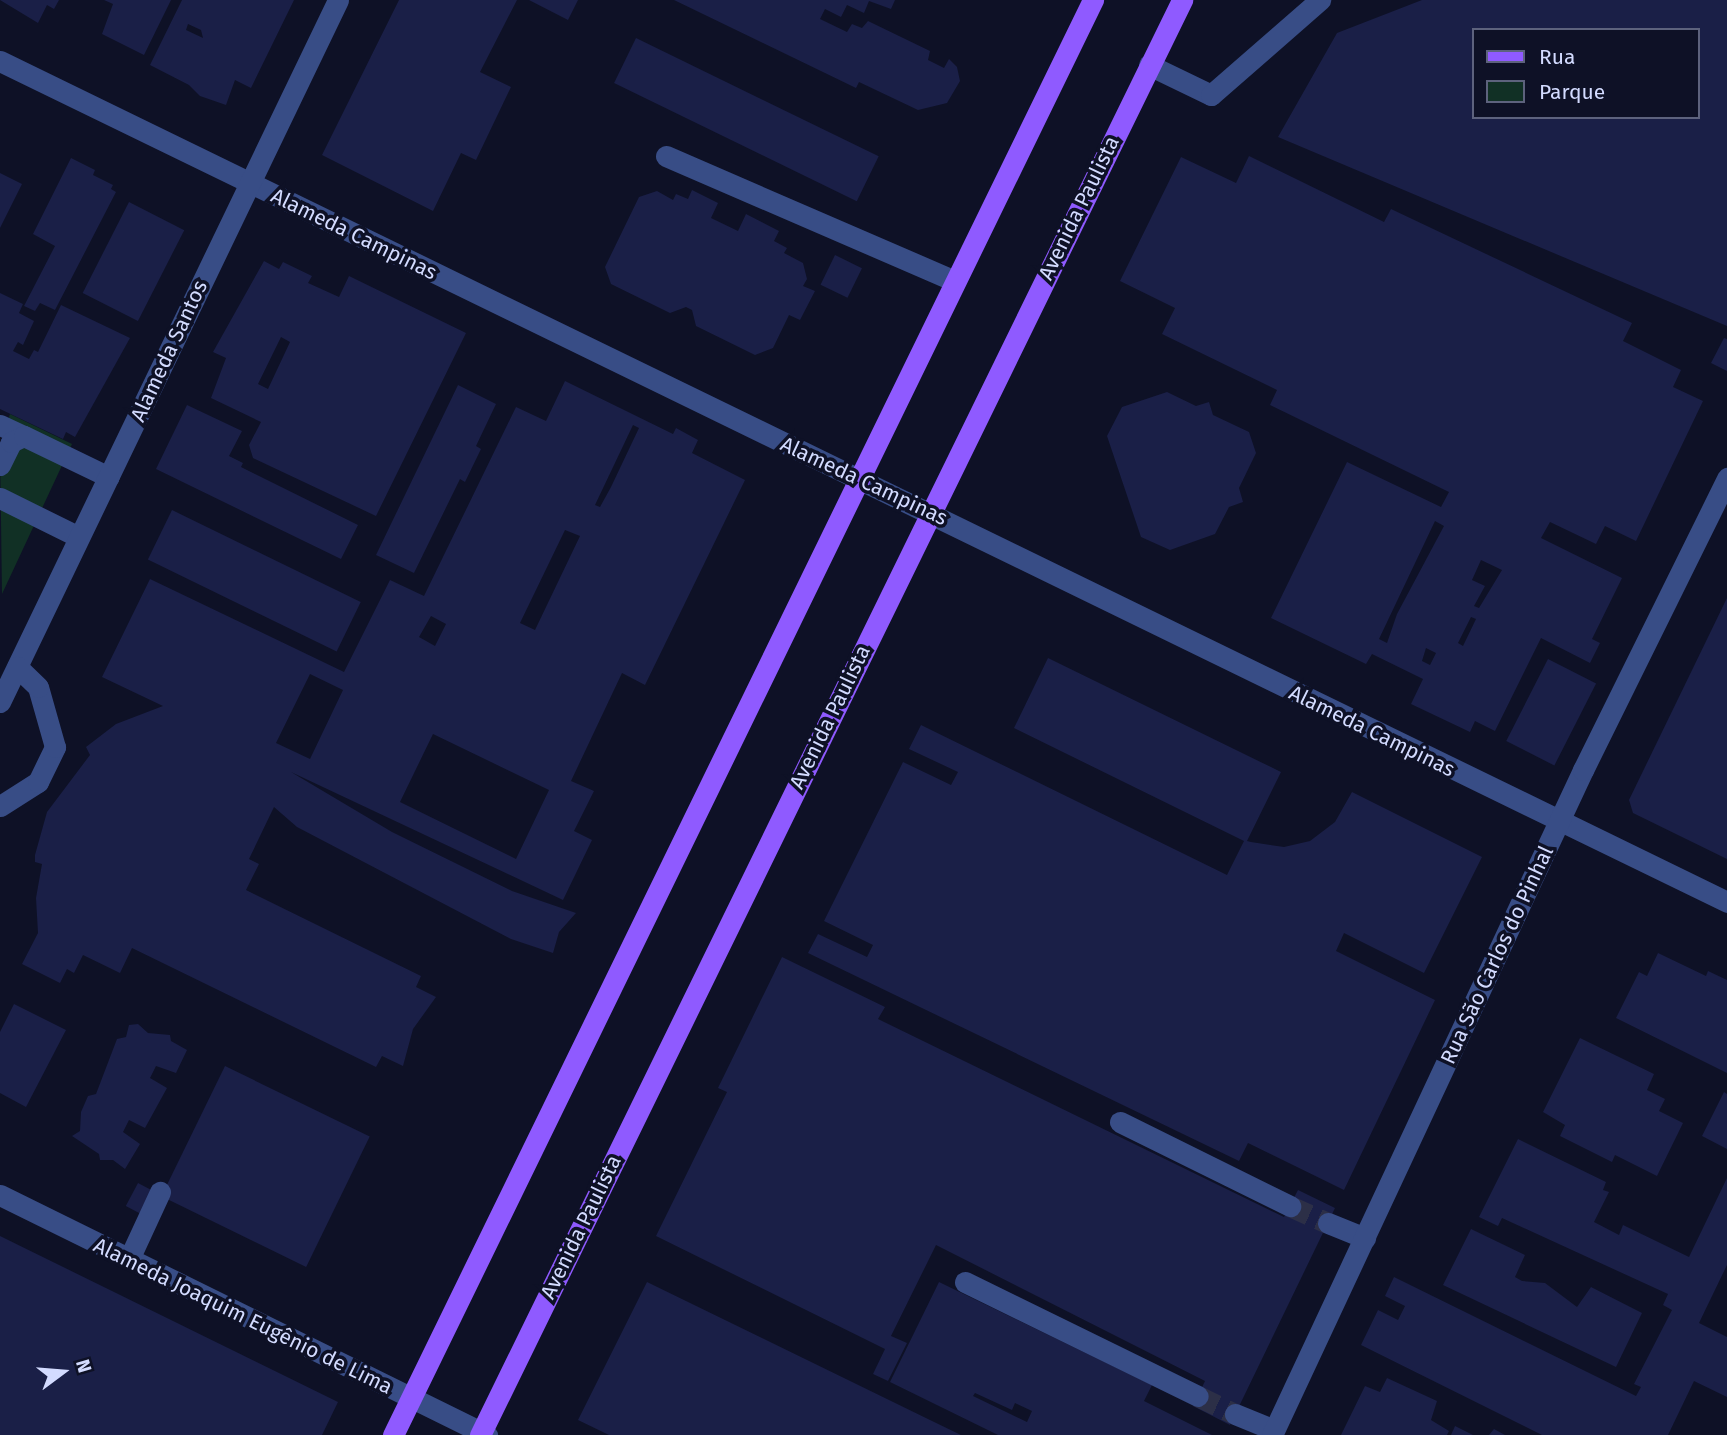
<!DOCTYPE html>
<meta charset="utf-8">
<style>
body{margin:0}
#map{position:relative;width:1727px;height:1435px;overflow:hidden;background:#0e1126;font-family:"Fira Sans",sans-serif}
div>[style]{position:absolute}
.green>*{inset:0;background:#113025}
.building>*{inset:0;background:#1a1f47;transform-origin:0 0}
.minor-tunnel>*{height:21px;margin-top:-10.5px;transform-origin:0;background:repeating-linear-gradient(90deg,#2c2f47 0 21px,transparent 0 31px)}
.minor>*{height:21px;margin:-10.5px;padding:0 10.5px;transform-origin:10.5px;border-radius:10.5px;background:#384d86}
.major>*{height:21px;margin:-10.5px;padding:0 10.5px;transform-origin:10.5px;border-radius:10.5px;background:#8f5aff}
span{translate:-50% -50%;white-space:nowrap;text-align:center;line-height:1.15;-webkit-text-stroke:7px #0e1126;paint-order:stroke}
.street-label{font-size:21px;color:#d3dbff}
.legend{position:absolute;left:1472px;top:28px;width:228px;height:91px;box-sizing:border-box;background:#0e1126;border:2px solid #5d627d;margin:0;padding:9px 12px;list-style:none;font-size:21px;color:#d3dbff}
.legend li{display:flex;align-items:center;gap:14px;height:35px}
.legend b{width:35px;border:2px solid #5d627d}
.north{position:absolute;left:28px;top:1337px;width:70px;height:70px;-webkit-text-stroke:5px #0e1126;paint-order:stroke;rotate:74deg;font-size:19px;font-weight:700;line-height:28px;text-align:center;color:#d3dbff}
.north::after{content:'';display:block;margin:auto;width:24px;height:32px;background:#d3dbff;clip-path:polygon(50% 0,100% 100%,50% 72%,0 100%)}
</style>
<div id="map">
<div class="green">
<i style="clip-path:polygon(10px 414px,72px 444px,2px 594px,0 445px)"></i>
</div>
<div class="building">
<i style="clip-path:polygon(0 0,59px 0,54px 9px,47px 5px,38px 23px)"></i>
<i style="clip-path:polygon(104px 0,171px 0,144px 55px,102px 34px,113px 4px)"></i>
<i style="clip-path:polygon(evenodd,182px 0,294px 0,251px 88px,235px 80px,226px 105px,200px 96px,189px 85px,150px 65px,182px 0,188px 24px,201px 30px,203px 38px,186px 30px,188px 24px)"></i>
<i style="clip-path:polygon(399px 0,517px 0,480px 72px,511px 87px,476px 160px,461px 153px,433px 211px,322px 155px)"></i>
<i style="clip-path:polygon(529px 0,578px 0,568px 20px)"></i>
<i style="clip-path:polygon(674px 0,895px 0,891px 9px,869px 1px,864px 13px,847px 5px,841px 17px,825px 9px,820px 19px,847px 32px,852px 24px,862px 28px,868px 21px,930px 51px,928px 60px,944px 68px,949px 59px,957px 67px,960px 81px,947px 103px,918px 110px,859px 82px,856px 88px)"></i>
<i style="clip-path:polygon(evenodd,1422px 0,1727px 0,1727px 326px,1278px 137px,1337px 33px,1422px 0,1473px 30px,1697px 30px,1697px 117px,1473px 117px,1473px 30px)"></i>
<i style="left:636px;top:38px;width:270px;height:50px;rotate:26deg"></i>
<i style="clip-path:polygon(evenodd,1249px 156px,1384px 222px,1391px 209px,1632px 323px,1623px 341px,1681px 370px,1673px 387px,1703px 401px,1636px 541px,1605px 526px,1596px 544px,1550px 522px,1541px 538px,1622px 578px,1592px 639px,1600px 643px,1590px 663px,1541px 638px,1495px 731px,1475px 721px,1470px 732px,1411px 704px,1423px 679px,1372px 654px,1366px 664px,1271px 618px,1347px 462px,1441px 507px,1449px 492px,1270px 405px,1277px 390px,1162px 334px,1175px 308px,1120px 281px,1181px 157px,1236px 183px,1249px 156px,1435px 521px,1444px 526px,1397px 614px,1387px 643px,1379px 639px,1435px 521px,1249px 156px,1481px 560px,1502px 570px,1479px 608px,1474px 606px,1485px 586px,1472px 580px,1481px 560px,1249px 156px,1471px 617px,1476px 619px,1463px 646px,1458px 643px,1471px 617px,1249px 156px,1426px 648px,1436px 653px,1430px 665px,1422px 661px,1426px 648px)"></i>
<i style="clip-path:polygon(71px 158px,95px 170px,93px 175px,113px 185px,111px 189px,116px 192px,55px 310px,40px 303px,35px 311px,24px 306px,55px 246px,33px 234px)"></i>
<i style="clip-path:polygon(0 173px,22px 184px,0 228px)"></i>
<i style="clip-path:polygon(692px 190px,718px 203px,711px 218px,738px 231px,746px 214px,779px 231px,774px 241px,787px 248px,784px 253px,803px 263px,807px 279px,803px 286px,815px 291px,800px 320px,789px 315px,773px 348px,755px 355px,696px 326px,692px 310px,686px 307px,670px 313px,611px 284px,605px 267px,639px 197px,657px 191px,673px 200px,676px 194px,688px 199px)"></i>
<i style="left:129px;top:202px;width:62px;height:102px;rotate:27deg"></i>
<i style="left:835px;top:255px;width:30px;height:33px;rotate:26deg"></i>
<i style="clip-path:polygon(evenodd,264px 261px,279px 269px,283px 262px,312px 276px,308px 283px,339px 297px,349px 276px,466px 333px,376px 516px,253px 458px,249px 445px,261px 422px,211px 398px,226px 358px,213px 352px,264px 261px,281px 337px,290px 342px,268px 389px,258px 384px,281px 337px)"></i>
<i style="clip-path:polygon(0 293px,23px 304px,19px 313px,34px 321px,23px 345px,18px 342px,13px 351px,29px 359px,34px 350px,38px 352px,61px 305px,130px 338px,75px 437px,66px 432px,63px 439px,0 409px)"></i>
<i style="clip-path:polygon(1724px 338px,1727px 339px,1727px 371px,1711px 363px)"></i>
<i style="clip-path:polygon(evenodd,565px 381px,673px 434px,676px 428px,698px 440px,692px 453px,745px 480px,645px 685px,622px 673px,571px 781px,594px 791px,574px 831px,592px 840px,563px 900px,291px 772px,392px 832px,512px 891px,576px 913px,559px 932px,553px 953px,511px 939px,297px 827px,274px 807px,249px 859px,259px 864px,246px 890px,421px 976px,416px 987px,436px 997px,413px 1029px,403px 1066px,382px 1056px,376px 1067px,132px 948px,120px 973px,83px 955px,74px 973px,67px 969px,60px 983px,22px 964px,38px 933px,36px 898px,42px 864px,35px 862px,35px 855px,47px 812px,90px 755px,86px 747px,116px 724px,163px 706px,102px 677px,150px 579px,344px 672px,390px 580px,424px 596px,516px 407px,546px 421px,565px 381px,633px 425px,639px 428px,611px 487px,600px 507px,595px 505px,633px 425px,565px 381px,565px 530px,580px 536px,535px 630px,520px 623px,565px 530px,565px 381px,431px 616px,446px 624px,435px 646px,419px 637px,431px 616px,565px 381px,310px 674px,343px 690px,310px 759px,276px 743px,310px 674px,565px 381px,433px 734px,549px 790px,516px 859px,400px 802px,433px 734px)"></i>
<i style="clip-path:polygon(458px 385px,496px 404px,476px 446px,481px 449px,465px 482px,460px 479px,414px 573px,376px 555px)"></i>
<i style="clip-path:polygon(1167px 392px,1196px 406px,1209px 402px,1213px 415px,1249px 432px,1256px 453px,1239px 488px,1243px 502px,1229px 507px,1215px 534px,1170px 550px,1141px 537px,1107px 436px,1122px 407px)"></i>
<i style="clip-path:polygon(187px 405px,242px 431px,229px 456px,243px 463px,241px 467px,358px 525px,341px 559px,156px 469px)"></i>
<i style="left:172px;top:510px;width:210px;height:55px;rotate:26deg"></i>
<i style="clip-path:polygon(1727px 598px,1727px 859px,1633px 813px,1629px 800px)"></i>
<i style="clip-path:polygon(1048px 658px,1281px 772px,1247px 841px,1251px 842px,1284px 847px,1310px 841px,1335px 822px,1352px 792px,1482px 857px,1424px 973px,1344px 933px,1336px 951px,1435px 1000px,1344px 1190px,1248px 1143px,1239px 1161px,808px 953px,818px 934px,867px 957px,873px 945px,824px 921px,903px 762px,951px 785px,958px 772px,909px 749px,921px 725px,1227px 875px,1244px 841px,1014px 728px)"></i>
<i style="left:1548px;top:659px;width:54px;height:92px;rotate:27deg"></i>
<i style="clip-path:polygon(1658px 953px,1706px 976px,1708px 971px,1727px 980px,1727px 1073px,1616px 1018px,1639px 972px,1647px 976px)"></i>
<i style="clip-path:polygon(782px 957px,885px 1007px,878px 1019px,1284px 1217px,1298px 1190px,1335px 1208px,1230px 1425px,1193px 1406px,1205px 1381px,936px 1245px,891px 1336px,907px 1343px,888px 1381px,873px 1374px,885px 1349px,656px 1236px,727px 1092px,718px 1088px)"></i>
<i style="clip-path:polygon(14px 1004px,66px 1030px,26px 1107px,0 1093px,0 1032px)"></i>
<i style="clip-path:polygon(138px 1024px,148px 1033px,170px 1035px,171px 1041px,187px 1050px,176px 1073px,156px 1066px,150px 1078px,167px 1088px,145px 1128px,129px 1120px,123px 1132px,140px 1144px,125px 1169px,113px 1160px,100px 1160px,99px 1154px,72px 1136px,80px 1131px,81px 1112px,88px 1096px,96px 1094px,117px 1039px,126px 1037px,129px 1025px)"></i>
<i style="clip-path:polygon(1580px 1038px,1654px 1074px,1647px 1090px,1665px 1099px,1659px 1111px,1683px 1123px,1657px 1176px,1615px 1155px,1612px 1162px,1560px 1136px,1565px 1125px,1543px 1112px)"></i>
<i style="left:225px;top:1066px;width:161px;height:145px;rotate:26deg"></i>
<i style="clip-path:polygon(1724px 1092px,1727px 1094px,1727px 1149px,1702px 1136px)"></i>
<i style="clip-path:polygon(1518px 1139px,1606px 1182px,1603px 1190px,1609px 1192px,1594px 1222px,1619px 1235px,1623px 1225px,1689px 1257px,1727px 1178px,1727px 1265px,1699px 1323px,1727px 1337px,1727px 1397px,1694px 1381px,1668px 1435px,1542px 1435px,1361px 1345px,1378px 1310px,1398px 1320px,1405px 1306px,1385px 1296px,1394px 1277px,1636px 1396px,1641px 1387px,1634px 1384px,1672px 1310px,1663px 1305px,1668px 1294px,1502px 1218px,1498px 1226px,1479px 1217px)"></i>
<i style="left:138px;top:1183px;width:21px;height:26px;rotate:28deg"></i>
<i style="clip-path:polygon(1471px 1229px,1525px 1255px,1515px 1277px,1522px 1281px,1545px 1283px,1577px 1307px,1591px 1287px,1642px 1313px,1616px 1367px,1443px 1285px)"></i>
<i style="clip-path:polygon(0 1236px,338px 1402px,322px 1435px,0 1435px)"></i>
<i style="clip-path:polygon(647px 1282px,930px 1420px,961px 1435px,609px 1435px,578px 1420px)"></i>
<i style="clip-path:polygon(evenodd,939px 1282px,1152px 1385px,1144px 1401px,1212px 1435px,998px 1435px,890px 1382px,939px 1282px,975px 1393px,1012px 1410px,1015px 1403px,1032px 1411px,1027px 1422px,973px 1396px,975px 1393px)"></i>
<i style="clip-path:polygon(1387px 1378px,1437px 1401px,1431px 1420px,1449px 1431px,1447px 1435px,1341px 1435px,1365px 1386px,1380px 1392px)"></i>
<i style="clip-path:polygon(1455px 1426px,1473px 1435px,1451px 1435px)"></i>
<i style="clip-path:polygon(1494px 1429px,1505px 1435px,1489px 1435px)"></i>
</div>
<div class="minor-tunnel">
<i style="left:1290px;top:1206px;width:42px;rotate:24.1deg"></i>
<i style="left:1198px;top:1396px;width:41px;rotate:25.9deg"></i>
</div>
<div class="minor">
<i style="left:0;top:61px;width:1921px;rotate:25.96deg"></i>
<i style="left:1149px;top:65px;width:69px;rotate:25.8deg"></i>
<i style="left:1211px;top:95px;width:145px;rotate:-41.1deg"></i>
<i style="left:666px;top:156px;width:315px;rotate:23.4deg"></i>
<i style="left:0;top:425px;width:26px;rotate:25deg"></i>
<i style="left:0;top:465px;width:25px;rotate:-64deg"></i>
<i style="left:11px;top:442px;width:14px;rotate:-25deg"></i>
<i style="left:24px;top:436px;width:94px;rotate:25.8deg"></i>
<i style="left:0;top:498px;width:88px;rotate:26.3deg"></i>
<i style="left:0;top:702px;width:779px;rotate:-64.29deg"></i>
<i style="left:0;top:806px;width:45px;rotate:-32.3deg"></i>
<i style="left:38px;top:782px;width:39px;rotate:-64deg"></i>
<i style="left:55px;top:747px;width:62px;rotate:-105.8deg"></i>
<i style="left:38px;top:687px;width:29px;rotate:-136deg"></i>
<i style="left:1120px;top:1122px;width:190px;rotate:26.3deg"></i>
<i style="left:0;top:1195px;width:543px;rotate:26.23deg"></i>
<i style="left:1328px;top:1223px;width:40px;rotate:22deg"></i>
<i style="left:129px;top:1259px;width:74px;rotate:-65.2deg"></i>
<i style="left:965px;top:1282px;width:259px;rotate:26.1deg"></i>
<i style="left:1235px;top:1414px;width:42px;rotate:22.3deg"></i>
<i style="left:1272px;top:1435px;width:734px;rotate:-64.94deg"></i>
<i style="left:1583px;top:770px;width:326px;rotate:-63.7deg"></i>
</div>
<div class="major">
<i style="left:393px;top:1435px;width:1597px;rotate:-64deg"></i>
<i style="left:480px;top:1435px;width:1598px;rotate:-63.93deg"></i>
</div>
<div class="street-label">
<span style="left:1079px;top:208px;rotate:-64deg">Avenida Paulista</span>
<span style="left:354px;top:234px;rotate:26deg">Alameda Campinas</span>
<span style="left:169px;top:351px;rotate:-65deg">Alameda Santos</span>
<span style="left:864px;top:481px;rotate:25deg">Alameda Campinas</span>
<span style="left:830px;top:717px;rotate:-64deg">Avenida Paulista</span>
<span style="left:1372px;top:731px;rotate:26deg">Alameda Campinas</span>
<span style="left:1497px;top:955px;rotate:-65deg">Rua São Carlos do Pinhal</span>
<span style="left:581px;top:1227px;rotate:-64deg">Avenida Paulista</span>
<span style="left:243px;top:1316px;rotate:26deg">Alameda Joaquim Eugênio de Lima</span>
</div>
<ul class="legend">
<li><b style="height:9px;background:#8f5aff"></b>Rua</li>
<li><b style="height:19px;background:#113025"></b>Parque</li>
</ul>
<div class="north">N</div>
</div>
